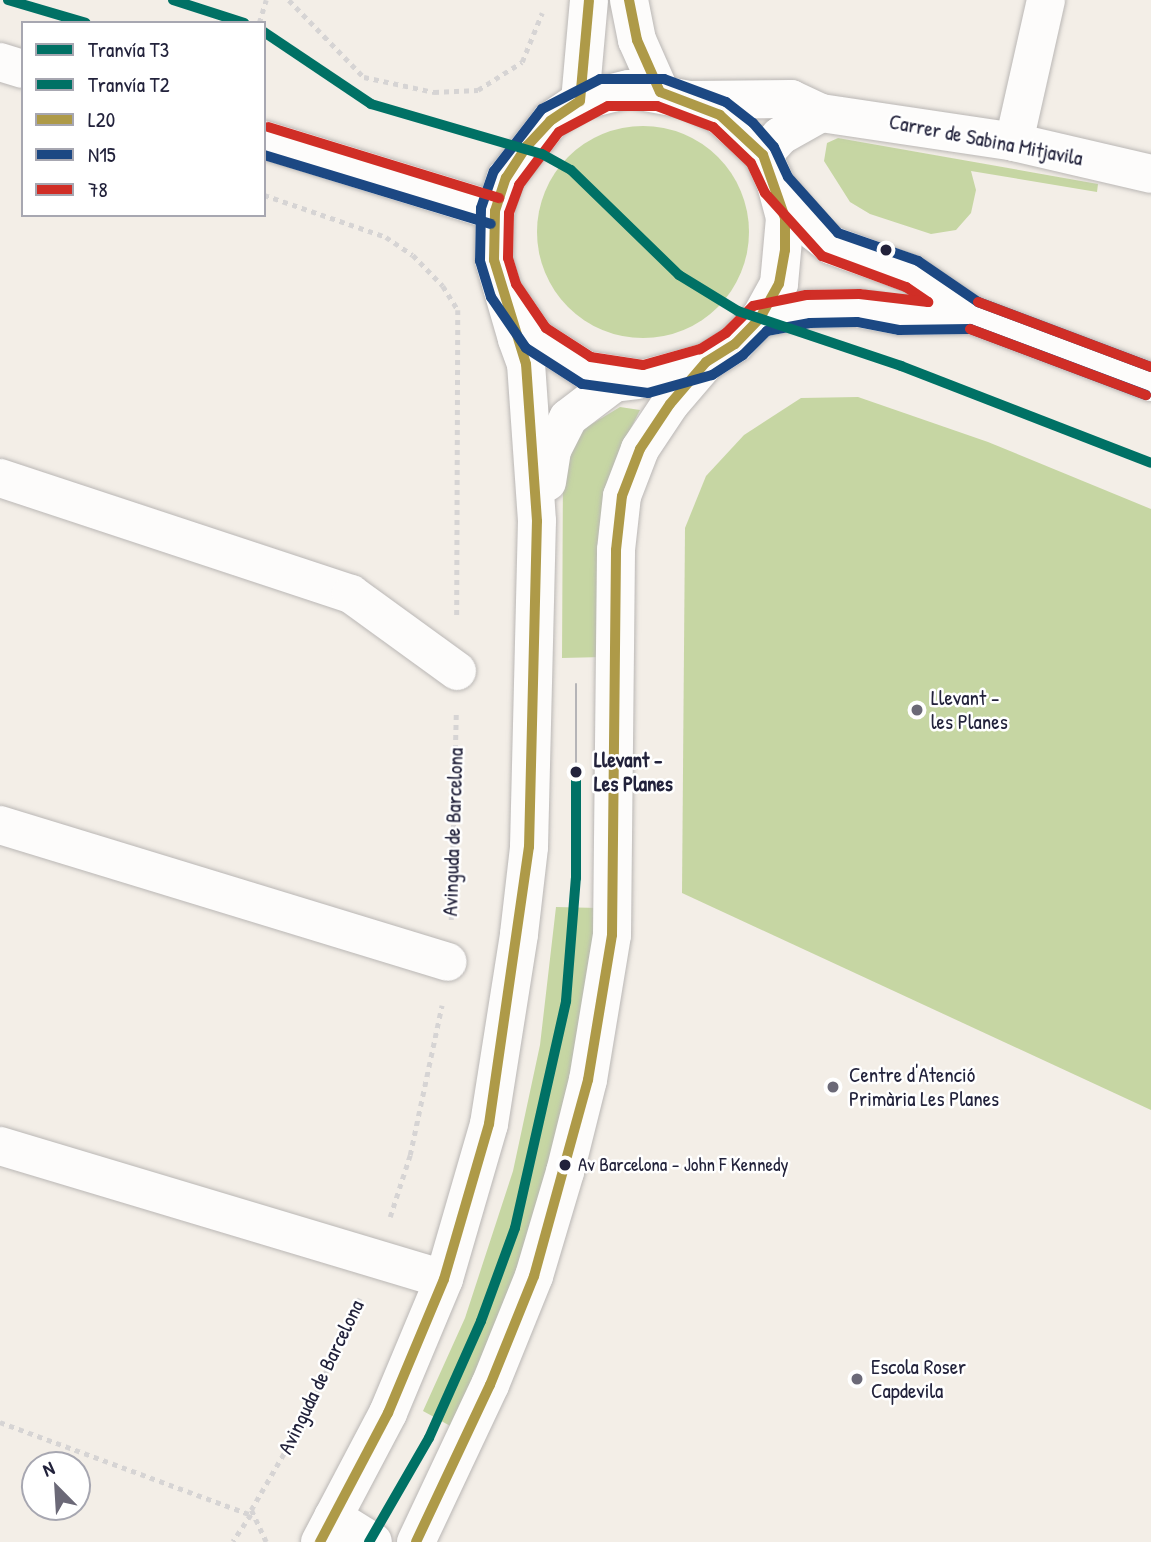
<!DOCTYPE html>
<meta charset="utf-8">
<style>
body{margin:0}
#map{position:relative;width:1151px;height:1542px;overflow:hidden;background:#f3eee7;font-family:"Patrick Hand",sans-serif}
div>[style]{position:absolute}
.green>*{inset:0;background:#c6d6a3}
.round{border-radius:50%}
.path>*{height:4.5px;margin-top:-2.25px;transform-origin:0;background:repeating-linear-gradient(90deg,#d6d4d4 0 5px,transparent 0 10px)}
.roads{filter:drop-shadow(0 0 2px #bab7b5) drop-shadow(0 0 2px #bab7b5)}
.minor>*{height:38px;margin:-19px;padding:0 19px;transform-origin:19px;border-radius:19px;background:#fdfcfb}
.tram>*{height:2px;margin:-1px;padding:0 1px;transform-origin:1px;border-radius:1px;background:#b5b4b7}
.bus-1>*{height:10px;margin:-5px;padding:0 5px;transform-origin:5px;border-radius:5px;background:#ae9a48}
.bus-2>*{height:10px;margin:-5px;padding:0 5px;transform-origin:5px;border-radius:5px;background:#1c4883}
.bus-3>*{height:10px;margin:-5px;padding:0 5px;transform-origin:5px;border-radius:5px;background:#d02e26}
.tram-1>*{height:10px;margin:-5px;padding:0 5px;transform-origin:5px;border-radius:5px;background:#007165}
.tram-2>*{height:10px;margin:-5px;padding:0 5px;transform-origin:5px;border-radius:5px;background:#007165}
.dots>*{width:19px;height:19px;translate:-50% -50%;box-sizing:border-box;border:4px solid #fff;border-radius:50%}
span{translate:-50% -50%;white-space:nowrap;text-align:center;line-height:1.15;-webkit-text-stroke:5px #fff;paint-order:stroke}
.bus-label{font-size:19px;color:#22223b}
.left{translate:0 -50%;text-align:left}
.street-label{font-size:21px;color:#22223b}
.poi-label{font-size:21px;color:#22223b}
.stop-label{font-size:21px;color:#22223b;font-weight:700}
.legend{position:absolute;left:21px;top:21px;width:245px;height:196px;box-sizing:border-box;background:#fff;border:2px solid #a7a7b1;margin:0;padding:9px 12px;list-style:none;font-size:21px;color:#22223b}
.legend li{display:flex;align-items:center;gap:14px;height:35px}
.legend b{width:35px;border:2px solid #a7a7b1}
.north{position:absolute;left:21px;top:1451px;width:70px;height:70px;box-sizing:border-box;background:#fff;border:2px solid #a7a7b1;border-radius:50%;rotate:336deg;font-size:19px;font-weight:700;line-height:28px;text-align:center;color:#22223b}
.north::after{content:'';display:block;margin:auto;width:24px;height:32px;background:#6b6977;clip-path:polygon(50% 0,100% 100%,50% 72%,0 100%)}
</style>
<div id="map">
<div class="green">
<i class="round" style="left:537px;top:126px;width:212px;height:212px"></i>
<i style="clip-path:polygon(838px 138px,1098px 184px,1097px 192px,971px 171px,976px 190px,971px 213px,956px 230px,931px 234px,870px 214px,850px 202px,824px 161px,827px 143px)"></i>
<i style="clip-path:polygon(858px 397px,988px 442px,1151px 509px,1151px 1110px,682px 893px,685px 528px,706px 476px,744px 435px,801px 398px)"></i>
<i style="clip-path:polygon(620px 407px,640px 410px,621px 448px,603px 657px,562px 658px,563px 472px,577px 433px)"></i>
<i style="clip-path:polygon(556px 907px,598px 908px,588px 989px,558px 1137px,499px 1325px,454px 1428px,423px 1411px,465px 1318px,513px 1171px,540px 1045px)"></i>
</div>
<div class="path">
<i style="left:289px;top:0;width:107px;rotate:45.8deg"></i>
<i style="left:364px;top:77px;width:72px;rotate:12.1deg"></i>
<i style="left:434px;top:92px;width:44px;rotate:-2.6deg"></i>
<i style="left:478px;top:90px;width:52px;rotate:-32.5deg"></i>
<i style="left:522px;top:62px;width:53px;rotate:-67.8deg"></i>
<i style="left:259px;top:23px;width:24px;rotate:-73deg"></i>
<i style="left:264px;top:195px;width:129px;rotate:19deg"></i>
<i style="left:386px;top:237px;width:32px;rotate:34deg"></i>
<i style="left:413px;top:255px;width:43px;rotate:45.9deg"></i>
<i style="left:443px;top:286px;width:28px;rotate:58deg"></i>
<i style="left:458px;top:310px;width:309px;rotate:90.2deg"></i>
<i style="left:451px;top:920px;width:208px;rotate:-88.6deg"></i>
<i style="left:390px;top:1217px;width:65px;rotate:-72.1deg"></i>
<i style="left:410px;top:1155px;width:153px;rotate:-78deg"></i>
<i style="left:0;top:1422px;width:268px;rotate:20.3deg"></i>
<i style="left:251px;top:1515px;width:32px;rotate:124deg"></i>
<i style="left:266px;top:1542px;width:35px;rotate:-115deg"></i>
<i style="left:251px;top:1510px;width:105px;rotate:-59.8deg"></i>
<i style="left:304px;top:1419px;width:133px;rotate:-65.2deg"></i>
</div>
<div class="roads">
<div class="minor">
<i style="left:629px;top:0;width:41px;rotate:78.7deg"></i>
<i style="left:637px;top:40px;width:57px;rotate:66.1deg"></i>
<i style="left:0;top:62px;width:24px;rotate:17deg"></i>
<i style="left:690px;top:100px;width:101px;rotate:-0.6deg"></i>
<i style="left:791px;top:99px;width:33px;rotate:25deg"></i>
<i style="left:821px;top:113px;width:195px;rotate:8.5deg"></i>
<i style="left:1014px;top:142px;width:141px;rotate:13.1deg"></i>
<i style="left:580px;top:101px;width:101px;rotate:-84.9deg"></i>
<i style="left:264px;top:140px;width:242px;rotate:17.1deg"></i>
<i style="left:1014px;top:142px;width:146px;rotate:-77.3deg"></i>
<i style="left:763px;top:155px;width:25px;rotate:-48deg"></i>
<i style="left:780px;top:136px;width:47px;rotate:-29.3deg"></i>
<i style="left:778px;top:187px;width:58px;rotate:50.6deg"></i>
<i style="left:815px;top:232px;width:21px;rotate:39deg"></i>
<i style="left:831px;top:245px;width:86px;rotate:19.7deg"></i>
<i style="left:912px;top:274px;width:73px;rotate:34.3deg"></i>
<i style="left:972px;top:315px;width:191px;rotate:20.5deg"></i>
<i style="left:760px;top:318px;width:50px;rotate:-10.4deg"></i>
<i style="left:809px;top:309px;width:49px;rotate:-1.2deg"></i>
<i style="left:858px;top:308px;width:43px;rotate:10.8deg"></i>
<i style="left:900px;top:316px;width:72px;rotate:-0.8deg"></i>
<i style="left:0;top:478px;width:370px;rotate:18.3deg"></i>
<i style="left:351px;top:594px;width:131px;rotate:36deg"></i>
<i style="left:547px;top:482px;width:32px;rotate:-81deg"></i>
<i style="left:552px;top:450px;width:36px;rotate:-63deg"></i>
<i style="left:568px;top:418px;width:58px;rotate:-37.3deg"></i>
<i style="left:614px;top:383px;width:23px;rotate:-7deg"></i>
<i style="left:0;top:825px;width:468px;rotate:17deg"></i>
<i style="left:0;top:1146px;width:463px;rotate:16.7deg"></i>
<i style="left:333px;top:1517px;width:47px;rotate:32deg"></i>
<i style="left:320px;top:1542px;width:146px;rotate:-62.2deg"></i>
<i style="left:388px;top:1413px;width:145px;rotate:-67.3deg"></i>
<i style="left:444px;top:1279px;width:161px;rotate:-73.8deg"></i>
<i style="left:489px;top:1124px;width:192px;rotate:-81deg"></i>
<i style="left:519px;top:934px;width:88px;rotate:-83.4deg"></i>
<i style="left:529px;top:847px;width:326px;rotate:-88.6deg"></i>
<i style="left:537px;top:521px;width:157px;rotate:-94deg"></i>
<i style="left:526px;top:364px;width:27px;rotate:-110deg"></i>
<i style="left:517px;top:339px;width:82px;rotate:-106.2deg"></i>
<i style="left:494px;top:260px;width:49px;rotate:-88.8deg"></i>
<i style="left:495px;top:211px;width:35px;rotate:-72deg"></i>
<i style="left:506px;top:178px;width:72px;rotate:-52.3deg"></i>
<i style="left:550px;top:121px;width:36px;rotate:-34deg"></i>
<i style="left:580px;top:101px;width:50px;rotate:-13.8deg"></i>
<i style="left:629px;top:89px;width:61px;rotate:10.4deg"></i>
<i style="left:689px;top:100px;width:34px;rotate:26deg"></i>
<i style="left:720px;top:115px;width:59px;rotate:42.9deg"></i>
<i style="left:763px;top:155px;width:32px;rotate:66deg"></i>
<i style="left:776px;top:184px;width:35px;rotate:75deg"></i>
<i style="left:785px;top:218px;width:66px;rotate:95.2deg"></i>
<i style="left:779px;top:284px;width:39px;rotate:119deg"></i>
<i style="left:760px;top:318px;width:36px;rotate:134deg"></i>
<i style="left:735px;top:344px;width:34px;rotate:148deg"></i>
<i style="left:706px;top:362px;width:64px;rotate:164.7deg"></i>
<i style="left:644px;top:379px;width:59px;rotate:-171.2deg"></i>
<i style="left:586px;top:370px;width:59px;rotate:-147.4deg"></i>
<i style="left:536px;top:338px;width:58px;rotate:-124.5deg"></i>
<i style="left:416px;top:1542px;width:174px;rotate:-64.8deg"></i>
<i style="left:490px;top:1385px;width:118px;rotate:-68deg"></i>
<i style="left:534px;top:1276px;width:109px;rotate:-73.4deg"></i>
<i style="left:565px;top:1172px;width:95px;rotate:-76deg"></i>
<i style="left:588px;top:1080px;width:147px;rotate:-80.6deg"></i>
<i style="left:612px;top:935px;width:385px;rotate:-89.4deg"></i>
<i style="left:616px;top:550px;width:54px;rotate:-83.7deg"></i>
<i style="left:622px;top:496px;width:50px;rotate:-69deg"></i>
<i style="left:640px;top:449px;width:54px;rotate:-56.3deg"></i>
<i style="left:670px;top:404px;width:55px;rotate:-49.4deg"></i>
</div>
</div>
<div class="tram">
<i style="left:576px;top:684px;width:88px;rotate:90deg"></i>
</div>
<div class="bus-1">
<i style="left:320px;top:1542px;width:146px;rotate:-62.2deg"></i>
<i style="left:388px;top:1413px;width:145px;rotate:-67.3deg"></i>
<i style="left:444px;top:1279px;width:161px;rotate:-73.8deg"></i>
<i style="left:489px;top:1124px;width:280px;rotate:-81.8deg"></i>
<i style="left:529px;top:847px;width:326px;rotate:-88.6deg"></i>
<i style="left:537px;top:521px;width:157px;rotate:-94deg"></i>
<i style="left:526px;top:364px;width:109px;rotate:-107.1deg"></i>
<i style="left:494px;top:260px;width:49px;rotate:-88.8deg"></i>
<i style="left:495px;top:211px;width:35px;rotate:-72deg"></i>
<i style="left:506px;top:178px;width:38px;rotate:-57deg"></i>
<i style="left:527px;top:146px;width:34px;rotate:-47deg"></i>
<i style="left:550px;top:121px;width:36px;rotate:-34deg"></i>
<i style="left:580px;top:101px;width:101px;rotate:-84.9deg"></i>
<i style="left:416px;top:1542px;width:174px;rotate:-64.8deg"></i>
<i style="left:490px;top:1385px;width:118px;rotate:-68deg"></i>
<i style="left:534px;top:1276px;width:203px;rotate:-74.6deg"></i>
<i style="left:588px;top:1080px;width:147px;rotate:-80.6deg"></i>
<i style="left:612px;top:935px;width:385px;rotate:-89.4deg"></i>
<i style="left:616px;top:550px;width:54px;rotate:-83.7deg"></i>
<i style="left:622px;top:496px;width:50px;rotate:-69deg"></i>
<i style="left:640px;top:449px;width:54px;rotate:-56.3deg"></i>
<i style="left:670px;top:404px;width:55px;rotate:-49.4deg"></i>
<i style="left:706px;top:362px;width:34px;rotate:-32deg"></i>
<i style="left:735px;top:344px;width:36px;rotate:-46deg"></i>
<i style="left:760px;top:318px;width:39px;rotate:-61deg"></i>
<i style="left:779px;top:284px;width:35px;rotate:-80deg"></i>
<i style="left:785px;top:250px;width:32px;rotate:-90deg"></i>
<i style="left:785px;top:218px;width:67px;rotate:-109.2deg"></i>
<i style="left:763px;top:155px;width:59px;rotate:-137.1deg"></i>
<i style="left:720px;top:115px;width:64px;rotate:-159deg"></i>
<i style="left:660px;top:92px;width:57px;rotate:-113.9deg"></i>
<i style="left:637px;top:40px;width:41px;rotate:-101.3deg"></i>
</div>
<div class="bus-2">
<i style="left:264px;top:155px;width:237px;rotate:16.9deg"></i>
<i style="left:1146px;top:395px;width:188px;rotate:-159.4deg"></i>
<i style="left:970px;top:329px;width:71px;rotate:179.2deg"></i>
<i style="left:899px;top:330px;width:43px;rotate:-169.2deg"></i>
<i style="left:857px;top:322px;width:47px;rotate:178.8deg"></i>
<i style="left:810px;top:323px;width:44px;rotate:169.5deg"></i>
<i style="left:767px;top:331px;width:34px;rotate:135deg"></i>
<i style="left:743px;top:355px;width:37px;rotate:147deg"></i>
<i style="left:712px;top:375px;width:66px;rotate:164.3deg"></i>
<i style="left:648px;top:393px;width:67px;rotate:-172.2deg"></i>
<i style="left:582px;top:384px;width:67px;rotate:-147.3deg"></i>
<i style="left:526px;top:348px;width:62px;rotate:-124.5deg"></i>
<i style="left:491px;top:297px;width:38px;rotate:-107deg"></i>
<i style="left:480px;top:261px;width:53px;rotate:-88.9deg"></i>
<i style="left:481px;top:208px;width:39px;rotate:-71deg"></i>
<i style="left:494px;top:171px;width:78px;rotate:-52.3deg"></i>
<i style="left:542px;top:109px;width:65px;rotate:-27.3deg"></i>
<i style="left:600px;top:79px;width:64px"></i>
<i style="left:664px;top:79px;width:66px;rotate:20.4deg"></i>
<i style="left:726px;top:102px;width:34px;rotate:38deg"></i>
<i style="left:753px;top:123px;width:32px;rotate:49deg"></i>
<i style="left:774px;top:147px;width:33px;rotate:65deg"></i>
<i style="left:788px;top:177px;width:75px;rotate:48.2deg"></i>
<i style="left:838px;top:233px;width:85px;rotate:19.3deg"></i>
<i style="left:918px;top:261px;width:73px;rotate:34.3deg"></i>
<i style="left:978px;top:302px;width:185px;rotate:20.6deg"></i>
</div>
<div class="bus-3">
<i style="left:608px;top:106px;width:49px"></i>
<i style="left:657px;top:106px;width:60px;rotate:20.6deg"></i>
<i style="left:713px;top:127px;width:52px;rotate:43.5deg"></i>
<i style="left:751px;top:163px;width:33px;rotate:65deg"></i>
<i style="left:765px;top:193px;width:85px;rotate:47.9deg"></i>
<i style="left:822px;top:256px;width:90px;rotate:20.3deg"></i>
<i style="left:906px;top:287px;width:27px;rotate:34deg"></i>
<i style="left:928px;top:302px;width:69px;rotate:-173.4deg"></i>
<i style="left:859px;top:294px;width:53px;rotate:178.9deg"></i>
<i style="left:806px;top:295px;width:54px;rotate:168.3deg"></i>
<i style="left:753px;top:306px;width:38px;rotate:135deg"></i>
<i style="left:726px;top:333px;width:31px;rotate:148deg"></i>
<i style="left:700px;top:349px;width:59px;rotate:164.3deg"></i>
<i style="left:643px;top:365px;width:53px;rotate:-171.3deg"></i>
<i style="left:591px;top:357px;width:54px;rotate:-147.2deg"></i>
<i style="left:546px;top:328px;width:53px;rotate:-124.3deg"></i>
<i style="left:516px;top:284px;width:27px;rotate:-107deg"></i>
<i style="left:508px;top:258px;width:45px;rotate:-88.7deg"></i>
<i style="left:509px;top:213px;width:30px;rotate:-70deg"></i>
<i style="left:519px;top:185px;width:66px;rotate:-53deg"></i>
<i style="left:559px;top:132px;width:55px;rotate:-28deg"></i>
<i style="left:268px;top:127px;width:242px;rotate:17.1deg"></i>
<i style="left:978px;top:302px;width:185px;rotate:20.6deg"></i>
<i style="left:970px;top:329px;width:188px;rotate:20.6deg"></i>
</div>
<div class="tram-1">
<i style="left:8px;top:0;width:81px;rotate:16.4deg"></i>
<i style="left:173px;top:0;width:75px;rotate:17.9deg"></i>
<i style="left:264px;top:32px;width:129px;rotate:33.9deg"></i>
<i style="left:371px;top:104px;width:178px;rotate:16.3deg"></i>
<i style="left:542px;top:154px;width:33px;rotate:29deg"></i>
<i style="left:571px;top:170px;width:151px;rotate:44.2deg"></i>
<i style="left:679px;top:275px;width:69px;rotate:31.4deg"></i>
<i style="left:738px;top:311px;width:172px;rotate:18.6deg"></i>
<i style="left:901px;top:366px;width:268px;rotate:21.2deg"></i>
</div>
<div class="tram-2">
<i style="left:369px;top:1542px;width:120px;rotate:-60deg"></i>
<i style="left:429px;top:1438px;width:128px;rotate:-66deg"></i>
<i style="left:481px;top:1321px;width:99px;rotate:-69.9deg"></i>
<i style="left:515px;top:1228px;width:233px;rotate:-77.3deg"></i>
<i style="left:566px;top:1001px;width:123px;rotate:-85.4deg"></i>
<i style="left:576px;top:878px;width:106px;rotate:-90deg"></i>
</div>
<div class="dots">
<i style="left:886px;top:250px;background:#22223b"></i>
<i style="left:917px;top:710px;background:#6b6977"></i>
<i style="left:576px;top:772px;background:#22223b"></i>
<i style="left:833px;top:1087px;background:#6b6977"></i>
<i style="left:565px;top:1165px;background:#22223b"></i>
<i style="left:857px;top:1379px;background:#6b6977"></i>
</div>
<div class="bus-label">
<span class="left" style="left:578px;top:1165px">Av Barcelona - John F Kennedy</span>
</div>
<div class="street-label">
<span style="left:986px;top:140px;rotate:11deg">Carrer de Sabina Mitjavila</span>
<span style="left:453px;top:832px;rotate:-88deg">Avinguda de Barcelona</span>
<span style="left:321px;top:1377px;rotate:-64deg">Avinguda de Barcelona</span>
</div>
<div class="poi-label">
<span class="left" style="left:931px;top:710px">Llevant -<br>les Planes</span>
<span class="left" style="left:849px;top:1087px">Centre d'Atenció<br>Primària Les Planes</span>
<span class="left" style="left:871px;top:1379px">Escola Roser<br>Capdevila</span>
</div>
<div class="stop-label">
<span class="left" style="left:594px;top:772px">Llevant -<br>Les Planes</span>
</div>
<ul class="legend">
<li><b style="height:9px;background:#007165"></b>Tranvía T3</li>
<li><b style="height:9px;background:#007165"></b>Tranvía T2</li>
<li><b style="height:9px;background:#ae9a48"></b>L20</li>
<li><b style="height:9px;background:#1c4883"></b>N15</li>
<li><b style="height:9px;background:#d02e26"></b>78</li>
</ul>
<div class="north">N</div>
</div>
